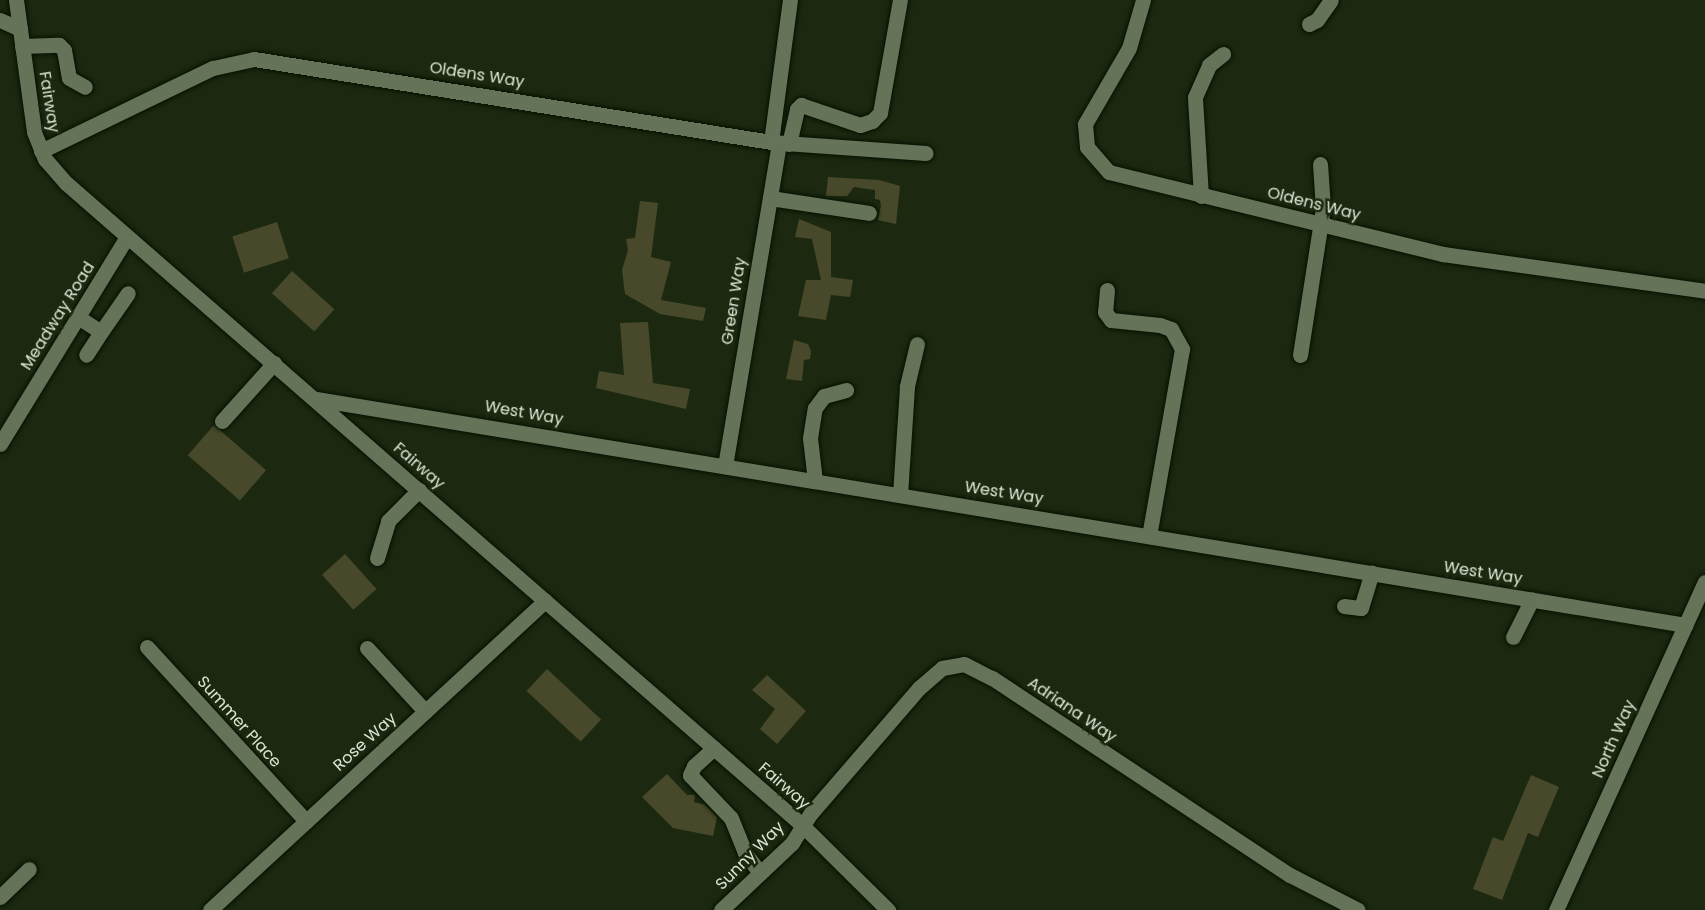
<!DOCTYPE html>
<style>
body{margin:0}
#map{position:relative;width:1705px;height:910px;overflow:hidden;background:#1c2910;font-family:Poppins,sans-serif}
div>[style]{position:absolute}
.building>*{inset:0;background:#47492a;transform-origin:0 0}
.roads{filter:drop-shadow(0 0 2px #061100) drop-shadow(0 0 2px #061100)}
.minor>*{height:15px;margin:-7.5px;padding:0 7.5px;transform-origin:7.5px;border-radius:7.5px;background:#657458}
span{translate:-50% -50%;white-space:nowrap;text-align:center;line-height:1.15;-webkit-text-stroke:5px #1c2910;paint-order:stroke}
.street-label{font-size:16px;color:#dce5d5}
</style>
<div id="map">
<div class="building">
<i style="clip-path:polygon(828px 177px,879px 180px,900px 186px,896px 224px,878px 220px,881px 206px,880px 200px,875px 199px,875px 190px,854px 187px,847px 196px,826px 196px)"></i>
<i style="clip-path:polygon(640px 201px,658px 203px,651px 257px,671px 262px,661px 300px,706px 308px,703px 321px,660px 314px,625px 294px,622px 270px,628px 250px,626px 239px,635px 238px)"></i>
<i style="clip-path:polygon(799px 219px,831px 232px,831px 277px,853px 280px,850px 297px,831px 295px,826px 320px,798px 316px,806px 280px,821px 280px,812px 239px,795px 237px)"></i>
<i style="left:277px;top:222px;width:38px;height:47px;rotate:72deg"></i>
<i style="left:292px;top:271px;width:57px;height:30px;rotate:42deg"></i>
<i style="clip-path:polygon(648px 322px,653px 383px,690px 389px,686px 409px,596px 388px,599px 371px,624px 375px,620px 323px)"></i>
<i style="clip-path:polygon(794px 340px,808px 344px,811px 351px,810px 359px,804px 360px,802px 381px,786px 379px)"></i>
<i style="left:214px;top:425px;width:69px;height:40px;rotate:41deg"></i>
<i style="left:345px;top:554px;width:47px;height:31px;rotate:48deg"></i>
<i style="left:547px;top:669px;width:74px;height:30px;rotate:43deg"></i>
<i style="clip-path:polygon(767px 675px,806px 711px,777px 744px,760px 729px,775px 709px,752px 690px)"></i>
<i style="clip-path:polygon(667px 774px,687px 795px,695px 795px,694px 802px,705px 805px,717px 817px,713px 836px,673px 828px,642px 797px)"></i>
<i style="clip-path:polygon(1531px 775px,1559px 787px,1538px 837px,1528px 833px,1502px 900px,1473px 889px,1493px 837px,1503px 841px)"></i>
</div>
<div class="roads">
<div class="minor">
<i style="left:16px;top:0;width:133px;rotate:82.2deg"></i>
<i style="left:34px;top:132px;width:29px;rotate:68deg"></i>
<i style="left:45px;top:159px;width:32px;rotate:49deg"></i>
<i style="left:66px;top:183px;width:978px;rotate:41.1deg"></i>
<i style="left:803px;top:826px;width:120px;rotate:44.7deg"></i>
<i style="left:1143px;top:0;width:50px;rotate:106.3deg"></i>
<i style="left:1129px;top:48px;width:88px;rotate:120.1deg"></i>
<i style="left:1085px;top:124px;width:23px;rotate:85deg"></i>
<i style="left:1087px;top:147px;width:33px;rotate:49deg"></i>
<i style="left:1109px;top:172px;width:344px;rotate:13.8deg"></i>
<i style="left:1443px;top:254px;width:265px;rotate:8deg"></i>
<i style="left:0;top:20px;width:22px;rotate:24deg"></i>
<i style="left:1309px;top:24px;width:9px;rotate:-27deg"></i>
<i style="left:1317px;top:20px;width:24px;rotate:-55deg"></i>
<i style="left:22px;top:46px;width:37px;rotate:-2deg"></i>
<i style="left:59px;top:45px;width:7px;rotate:45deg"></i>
<i style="left:64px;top:50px;width:28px;rotate:80deg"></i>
<i style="left:69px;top:78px;width:18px;rotate:29deg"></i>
<i style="left:771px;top:142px;width:143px;rotate:-82.4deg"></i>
<i style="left:789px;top:144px;width:36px;rotate:-77deg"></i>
<i style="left:797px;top:109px;width:6px;rotate:-45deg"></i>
<i style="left:801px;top:105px;width:62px;rotate:18.7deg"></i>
<i style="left:860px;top:125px;width:13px;rotate:-18deg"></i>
<i style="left:872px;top:121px;width:11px;rotate:-45deg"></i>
<i style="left:880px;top:113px;width:115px;rotate:-80deg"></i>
<i style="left:41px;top:151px;width:191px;rotate:-25.8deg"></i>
<i style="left:213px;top:68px;width:42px;rotate:-12.4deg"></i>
<i style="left:254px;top:59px;width:524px;rotate:9.12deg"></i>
<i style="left:771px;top:142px;width:155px;rotate:4.1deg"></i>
<i style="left:1201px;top:196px;width:99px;rotate:-93.5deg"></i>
<i style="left:1195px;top:97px;width:35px;rotate:-66deg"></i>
<i style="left:1209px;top:65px;width:18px;rotate:-38deg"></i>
<i style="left:770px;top:198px;width:100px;rotate:8.6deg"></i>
<i style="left:1107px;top:290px;width:22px;rotate:95deg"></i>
<i style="left:1105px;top:312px;width:10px;rotate:53deg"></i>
<i style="left:1111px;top:320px;width:49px;rotate:5.8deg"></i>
<i style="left:1160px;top:325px;width:12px;rotate:20deg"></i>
<i style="left:1171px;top:329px;width:23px;rotate:61deg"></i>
<i style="left:1182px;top:349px;width:190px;rotate:100deg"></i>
<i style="left:78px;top:317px;width:27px;rotate:33deg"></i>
<i style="left:101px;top:332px;width:27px;rotate:123deg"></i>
<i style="left:101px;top:332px;width:47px;rotate:-55.3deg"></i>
<i style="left:1300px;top:355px;width:149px;rotate:-81.1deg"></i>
<i style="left:1323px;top:208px;width:44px;rotate:-93.9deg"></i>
<i style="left:316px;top:399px;width:1388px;rotate:9.37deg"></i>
<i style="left:222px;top:421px;width:78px;rotate:-48.1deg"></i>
<i style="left:0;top:444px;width:243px;rotate:-58.5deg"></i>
<i style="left:725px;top:466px;width:327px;rotate:-80.5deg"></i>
<i style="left:815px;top:481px;width:43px;rotate:-96.6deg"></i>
<i style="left:810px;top:438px;width:30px;rotate:-81deg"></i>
<i style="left:815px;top:408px;width:15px;rotate:-53deg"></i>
<i style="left:824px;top:396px;width:23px;rotate:-15deg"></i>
<i style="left:900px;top:495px;width:109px;rotate:-86.3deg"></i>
<i style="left:907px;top:386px;width:43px;rotate:-76.6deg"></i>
<i style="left:377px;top:558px;width:39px;rotate:-73deg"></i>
<i style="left:388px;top:521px;width:44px;rotate:-45deg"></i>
<i style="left:1344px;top:606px;width:17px;rotate:7deg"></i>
<i style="left:1361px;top:608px;width:37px;rotate:-73deg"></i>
<i style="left:1513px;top:637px;width:42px;rotate:-63.4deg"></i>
<i style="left:147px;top:647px;width:236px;rotate:47.6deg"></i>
<i style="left:367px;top:648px;width:86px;rotate:47.4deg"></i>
<i style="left:714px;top:748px;width:27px;rotate:138deg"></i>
<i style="left:694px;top:766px;width:10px;rotate:114deg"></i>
<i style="left:690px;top:775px;width:59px;rotate:46.4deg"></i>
<i style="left:731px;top:818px;width:38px;rotate:68deg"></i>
<i style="left:745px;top:853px;width:25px;rotate:53deg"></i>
<i style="left:0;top:897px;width:40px;rotate:-44deg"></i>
<i style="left:210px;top:910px;width:456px;rotate:-42.7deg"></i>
<i style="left:721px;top:910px;width:98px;rotate:-43.3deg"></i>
<i style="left:792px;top:843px;width:36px;rotate:-58deg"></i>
<i style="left:811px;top:813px;width:165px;rotate:-49.2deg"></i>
<i style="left:919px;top:688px;width:30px;rotate:-41deg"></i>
<i style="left:942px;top:668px;width:22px;rotate:-10deg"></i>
<i style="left:964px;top:664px;width:31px;rotate:27deg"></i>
<i style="left:992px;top:678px;width:357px;rotate:33.5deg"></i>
<i style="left:1290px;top:875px;width:76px;rotate:27.2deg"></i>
<i style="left:1556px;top:910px;width:360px;rotate:-65.6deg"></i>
</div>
</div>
<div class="street-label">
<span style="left:477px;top:75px;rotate:9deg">Oldens Way</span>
<span style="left:49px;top:102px;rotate:81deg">Fairway</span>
<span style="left:1314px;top:204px;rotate:14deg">Oldens Way</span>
<span style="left:734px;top:301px;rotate:-81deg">Green Way</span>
<span style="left:58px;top:316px;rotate:-58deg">Meadway Road</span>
<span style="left:524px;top:413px;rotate:10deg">West Way</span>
<span style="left:419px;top:466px;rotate:41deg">Fairway</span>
<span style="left:1004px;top:493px;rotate:9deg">West Way</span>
<span style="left:1483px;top:573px;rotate:9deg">West Way</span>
<span style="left:1072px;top:710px;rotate:34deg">Adriana Way</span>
<span style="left:239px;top:722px;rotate:48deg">Summer Place</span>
<span style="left:1614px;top:739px;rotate:-66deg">North Way</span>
<span style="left:365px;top:742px;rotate:-42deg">Rose Way</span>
<span style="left:784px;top:786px;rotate:41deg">Fairway</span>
<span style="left:750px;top:856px;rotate:-45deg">Sunny Way</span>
</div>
</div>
